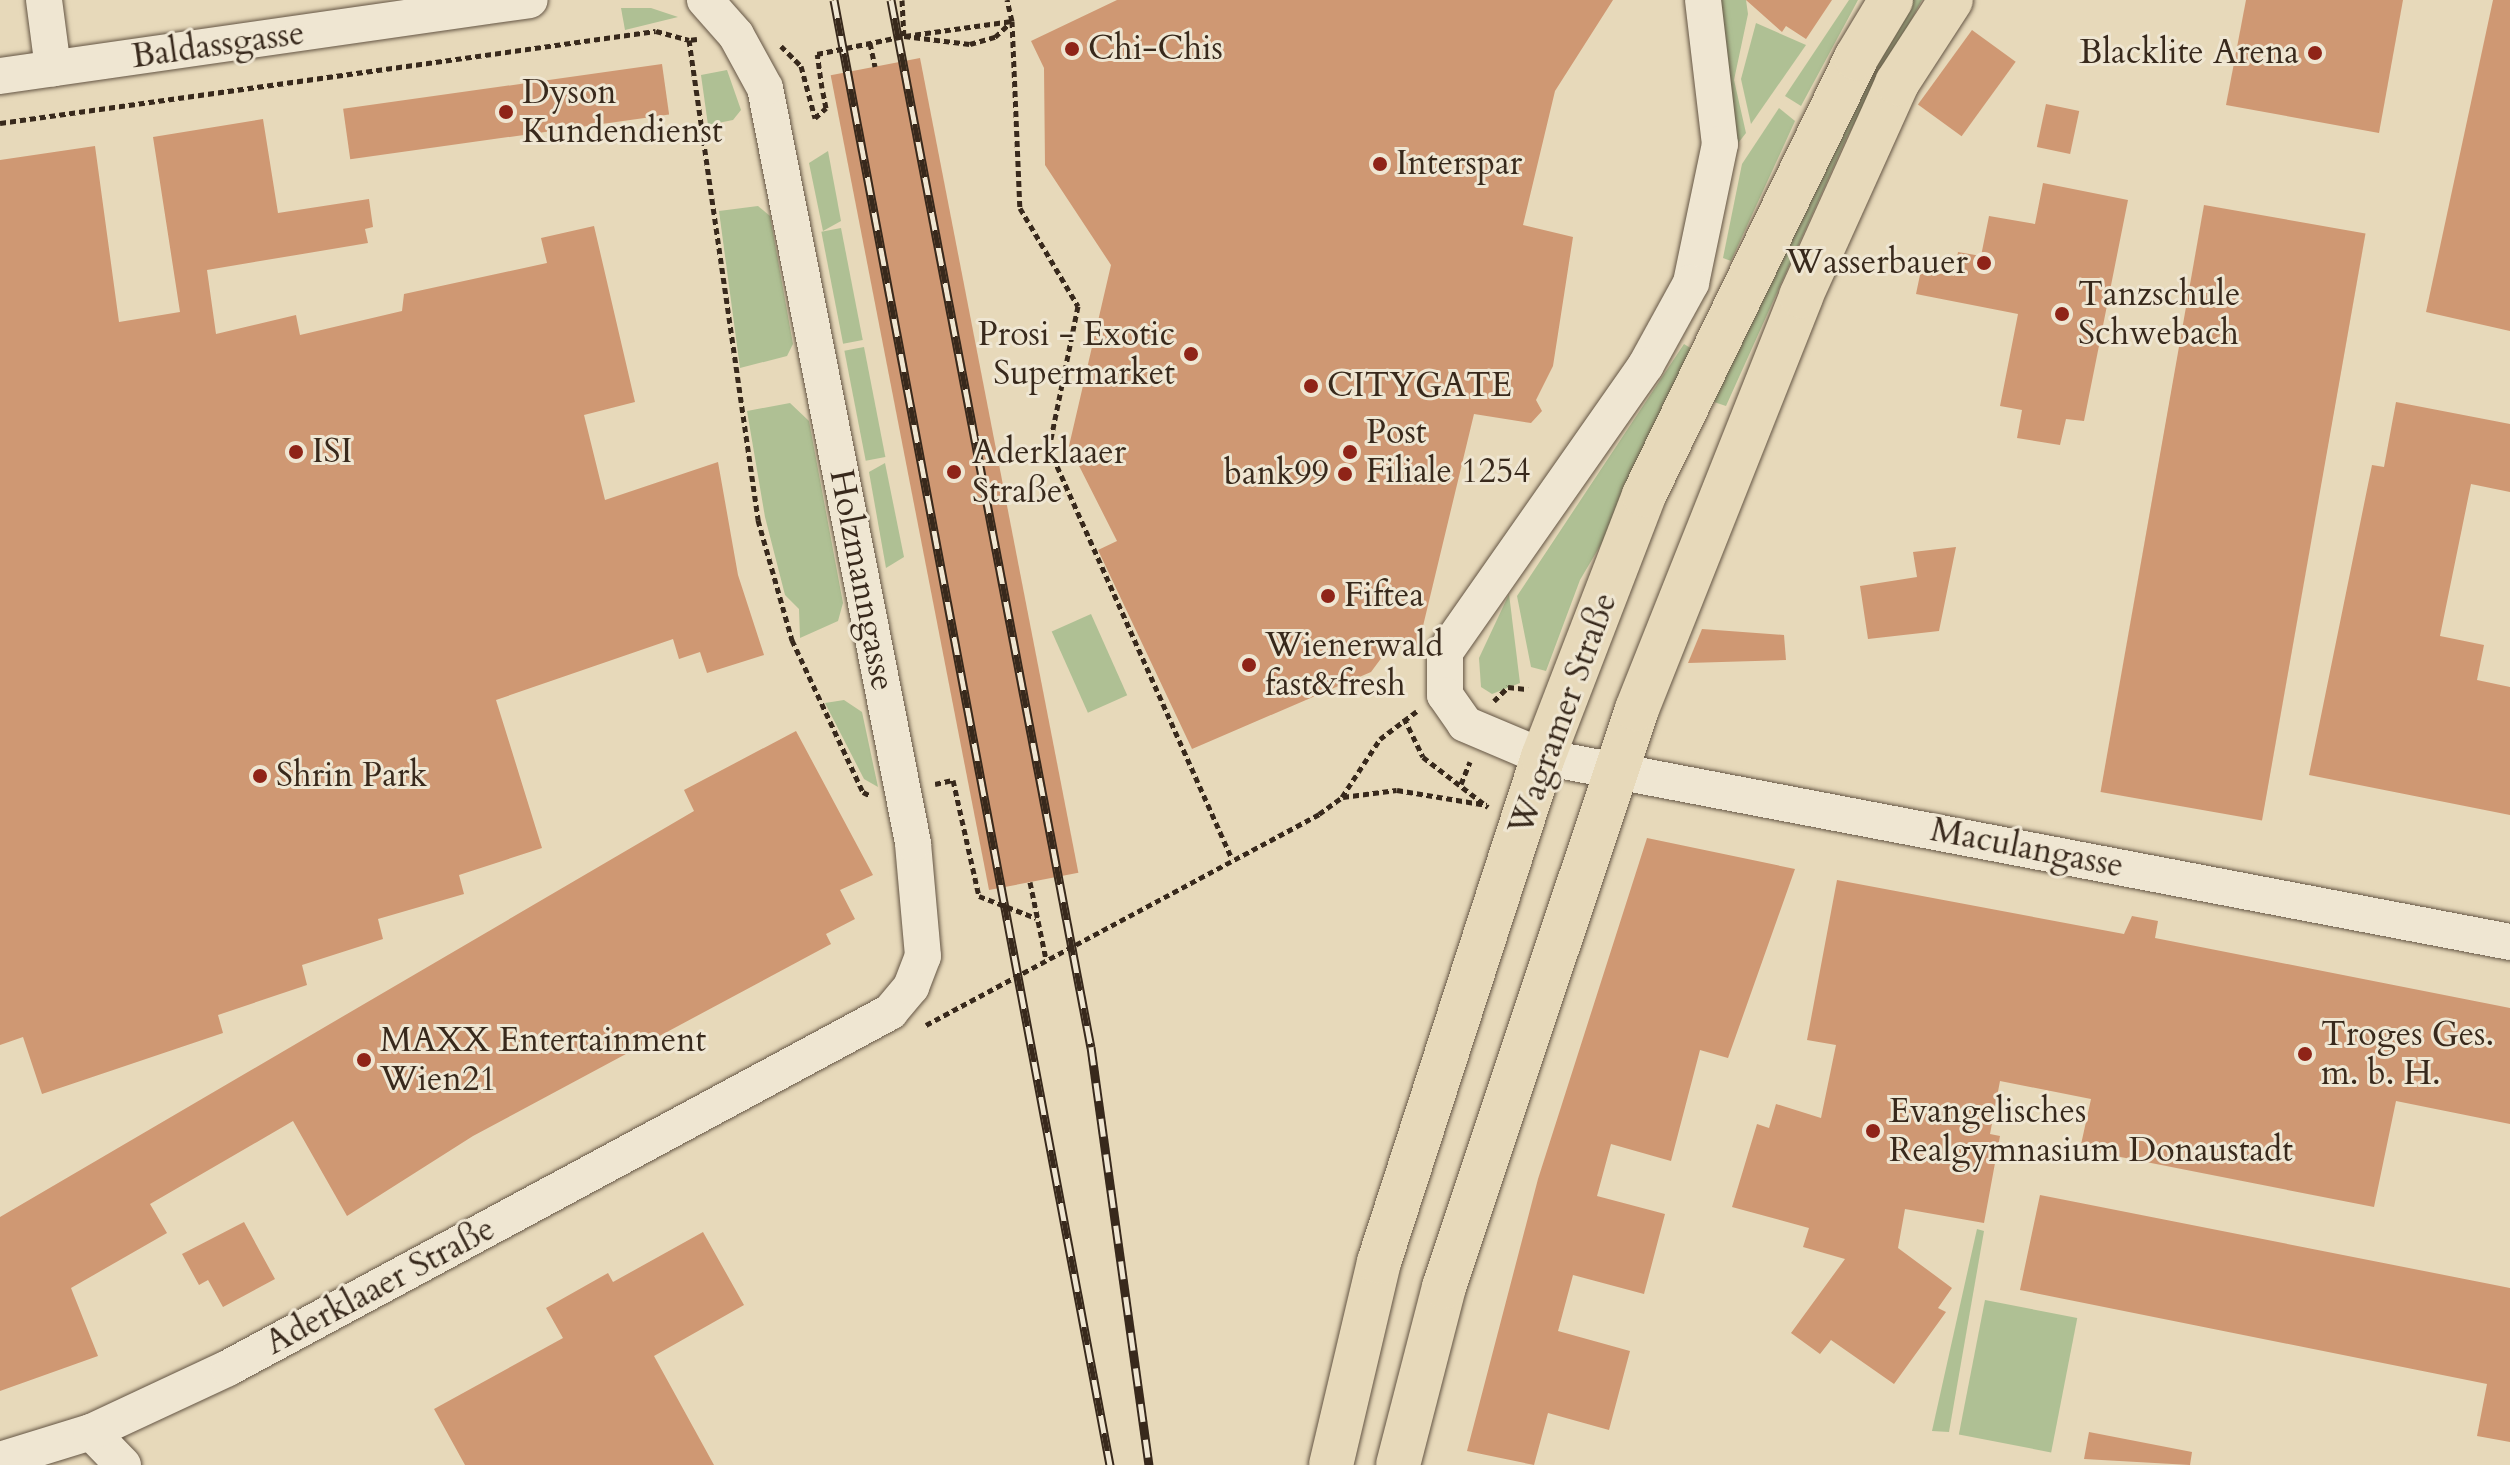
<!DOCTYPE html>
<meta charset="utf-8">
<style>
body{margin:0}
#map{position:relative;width:2510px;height:1465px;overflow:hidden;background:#e7d9ba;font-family:Cardo,serif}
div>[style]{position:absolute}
.green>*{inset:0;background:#afc094;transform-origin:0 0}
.building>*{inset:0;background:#cf9873;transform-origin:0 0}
.path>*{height:5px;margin-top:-2.5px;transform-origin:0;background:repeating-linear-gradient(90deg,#38291c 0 6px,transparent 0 10px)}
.roads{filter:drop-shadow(0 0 2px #645544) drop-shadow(0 0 2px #645544)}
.minor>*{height:36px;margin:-18px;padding:0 18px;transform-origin:18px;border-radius:18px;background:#efe6d2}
.major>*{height:44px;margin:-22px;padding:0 22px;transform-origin:22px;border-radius:22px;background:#e7d9ba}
.rail>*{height:9px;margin-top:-4.5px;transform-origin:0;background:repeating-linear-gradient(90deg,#efe6d2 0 18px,#38291c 0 36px);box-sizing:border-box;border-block:2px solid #38291c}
.path-bridge>*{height:5px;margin-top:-2.5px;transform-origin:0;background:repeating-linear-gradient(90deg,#38291c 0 6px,transparent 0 10px)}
.dots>*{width:22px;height:22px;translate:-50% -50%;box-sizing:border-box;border:4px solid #efe6d2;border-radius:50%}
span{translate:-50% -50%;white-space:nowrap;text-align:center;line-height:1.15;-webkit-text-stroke:6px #efe6d2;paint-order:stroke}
.street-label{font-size:34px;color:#38291c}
.poi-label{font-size:34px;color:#38291c}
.left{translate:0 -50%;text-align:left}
.right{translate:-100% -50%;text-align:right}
</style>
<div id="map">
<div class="green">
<i style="clip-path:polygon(1720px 0,1746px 0,1748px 14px,1734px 80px,1746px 133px,1735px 147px)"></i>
<i style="clip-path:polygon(1849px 0,1858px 0,1801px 106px,1785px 96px)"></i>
<i style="clip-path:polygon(1897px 0,1922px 0,1847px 137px,1726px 406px,1714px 402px,1752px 290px)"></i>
<i style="clip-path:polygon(621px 8px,651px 8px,678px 17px,625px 30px)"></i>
<i style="clip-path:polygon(1756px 23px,1806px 45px,1751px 124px,1741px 79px)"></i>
<i style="clip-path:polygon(727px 70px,741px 110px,733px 120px,708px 125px,701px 75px)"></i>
<i style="clip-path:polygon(1779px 108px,1795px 121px,1731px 261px,1723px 258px,1742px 164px)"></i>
<i style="clip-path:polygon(828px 151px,841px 221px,823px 231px,809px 163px)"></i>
<i style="clip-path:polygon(758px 206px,770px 216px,793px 344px,787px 356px,740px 368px,719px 211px)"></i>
<i style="left:841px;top:228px;width:114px;height:20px;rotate:79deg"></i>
<i style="clip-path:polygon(1684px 344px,1692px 349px,1630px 495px,1580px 580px,1546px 671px,1531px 667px,1517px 596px)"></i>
<i style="left:864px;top:347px;width:112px;height:20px;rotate:79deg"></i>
<i style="clip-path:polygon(790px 403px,809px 421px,843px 603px,838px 621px,800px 638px,799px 609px,785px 595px,765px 517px,747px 411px)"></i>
<i style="clip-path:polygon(885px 463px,904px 557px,886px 568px,869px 472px)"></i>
<i style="clip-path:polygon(1509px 594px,1520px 683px,1492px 694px,1481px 687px,1479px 658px)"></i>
<i style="left:1091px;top:614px;width:89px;height:43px;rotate:66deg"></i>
<i style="clip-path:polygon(844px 700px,862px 712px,878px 787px,864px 779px,825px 703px)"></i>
<i style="clip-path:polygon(1977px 1229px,1984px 1231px,1949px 1432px,1932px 1431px)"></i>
<i style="left:1985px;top:1300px;width:94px;height:137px;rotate:11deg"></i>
</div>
<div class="building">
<i style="clip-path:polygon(1117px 0,1613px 0,1555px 91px,1523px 225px,1573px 237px,1553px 366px,1536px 400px,1542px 411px,1531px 423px,1474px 414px,1417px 651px,1391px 645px,1371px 672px,1192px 749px,1098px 550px,1117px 541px,1069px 446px,1111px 265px,1045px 165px,1044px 68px,1031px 41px)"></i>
<i style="clip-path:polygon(1746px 0,1832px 0,1806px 39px,1786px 26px,1782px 32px)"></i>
<i style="clip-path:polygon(2246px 0,2403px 0,2379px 133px,2226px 105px)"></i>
<i style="clip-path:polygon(2493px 0,2510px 0,2510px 331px,2426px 312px)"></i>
<i style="left:1972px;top:30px;width:54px;height:92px;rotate:36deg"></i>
<i style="left:920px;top:58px;width:830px;height:91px;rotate:79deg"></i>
<i style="left:662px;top:64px;width:51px;height:322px;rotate:82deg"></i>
<i style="left:2046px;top:104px;width:34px;height:44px;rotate:12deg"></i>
<i style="clip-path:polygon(263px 119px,278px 213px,369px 199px,373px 227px,365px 229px,368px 243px,207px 270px,216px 334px,296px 315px,300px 335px,402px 311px,404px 294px,547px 263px,541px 238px,594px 226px,635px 402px,584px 415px,605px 500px,718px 462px,738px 575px,764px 655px,707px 673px,700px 652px,679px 659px,673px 639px,496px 700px,542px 848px,459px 875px,464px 894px,378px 919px,383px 939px,302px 965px,307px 985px,218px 1015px,223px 1033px,42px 1094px,23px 1037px,0 1045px,0 160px,95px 146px,119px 322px,180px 312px,153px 137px)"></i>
<i style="clip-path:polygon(2043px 183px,2128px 200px,2084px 421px,2066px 419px,2060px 445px,2017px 438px,2022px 410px,2000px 406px,2018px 314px,1916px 294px,1921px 270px,1954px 276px,1958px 252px,1981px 256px,1989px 216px,2035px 224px)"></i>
<i style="left:2204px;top:205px;width:164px;height:596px;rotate:10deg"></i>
<i style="clip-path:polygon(2396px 402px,2510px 424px,2510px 492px,2471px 484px,2440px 636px,2484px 645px,2477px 680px,2510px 687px,2510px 815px,2309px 775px,2372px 465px,2384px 467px)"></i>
<i style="clip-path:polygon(1956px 547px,1939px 631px,1868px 639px,1860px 586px,1917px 577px,1913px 552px)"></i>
<i style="clip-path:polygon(1702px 629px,1784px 635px,1786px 660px,1688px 663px)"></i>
<i style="clip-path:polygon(796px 731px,873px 875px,840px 890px,855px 919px,826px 934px,831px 944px,473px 1136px,347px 1216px,293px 1121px,150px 1204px,167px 1233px,71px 1288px,98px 1356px,0 1391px,0 1217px,694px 811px,684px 790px)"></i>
<i style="clip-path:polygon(1647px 838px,1795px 869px,1728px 1058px,1700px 1050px,1671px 1161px,1611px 1144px,1597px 1196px,1665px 1214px,1644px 1294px,1573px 1275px,1558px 1331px,1630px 1351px,1609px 1430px,1548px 1413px,1534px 1465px,1467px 1451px,1538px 1179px)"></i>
<i style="clip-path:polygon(1837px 880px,2124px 934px,2132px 916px,2158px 921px,2155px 938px,2510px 1008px,2510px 1124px,2396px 1101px,2374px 1207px,2080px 1149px,2091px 1099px,2000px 1081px,1990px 1134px,2000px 1136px,1984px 1223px,1905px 1209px,1898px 1248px,1952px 1288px,1938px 1308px,1946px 1312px,1894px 1384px,1831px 1340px,1820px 1354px,1791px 1333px,1845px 1259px,1803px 1247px,1809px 1228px,1732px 1207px,1757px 1124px,1769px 1128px,1776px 1104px,1821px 1118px,1836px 1045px,1807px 1040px)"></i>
<i style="clip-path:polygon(2040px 1195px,2510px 1288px,2510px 1442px,2477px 1436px,2487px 1384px,2020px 1290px)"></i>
<i style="clip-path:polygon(244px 1222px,275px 1279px,223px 1307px,208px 1280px,199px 1285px,182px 1254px)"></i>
<i style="clip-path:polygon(703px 1232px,744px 1305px,654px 1356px,714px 1465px,465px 1465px,434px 1409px,563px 1338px,546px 1308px,608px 1273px,613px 1282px)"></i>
<i style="clip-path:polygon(2089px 1432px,2192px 1452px,2190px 1465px,2084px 1459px)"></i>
</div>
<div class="path">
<i style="left:902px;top:0;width:36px;rotate:87deg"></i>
<i style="left:904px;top:36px;width:66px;rotate:6.9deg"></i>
<i style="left:970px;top:44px;width:26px;rotate:-16deg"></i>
<i style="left:995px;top:37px;width:23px;rotate:-43deg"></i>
<i style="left:1012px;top:21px;width:187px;rotate:87.6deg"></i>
<i style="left:1020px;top:208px;width:114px;rotate:59.4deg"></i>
<i style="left:1078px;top:306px;width:145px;rotate:101.5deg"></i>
<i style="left:1049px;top:448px;width:450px;rotate:66deg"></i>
<i style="left:905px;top:36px;width:108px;rotate:-8deg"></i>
<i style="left:1012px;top:21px;width:22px;rotate:-103deg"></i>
<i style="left:697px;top:39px;width:8px;rotate:173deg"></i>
<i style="left:689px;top:40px;width:485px;rotate:81.8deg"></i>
<i style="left:758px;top:520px;width:125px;rotate:74.2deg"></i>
<i style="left:792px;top:640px;width:168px;rotate:65deg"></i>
<i style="left:863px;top:792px;width:9px;rotate:27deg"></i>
<i style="left:870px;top:43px;width:24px;rotate:78deg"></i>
<i style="left:781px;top:46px;width:28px;rotate:45deg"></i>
<i style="left:801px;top:66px;width:54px;rotate:74.9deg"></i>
<i style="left:815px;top:118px;width:15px;rotate:-42deg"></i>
<i style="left:826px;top:108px;width:20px;rotate:-101deg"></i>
<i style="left:0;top:123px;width:662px;rotate:-7.98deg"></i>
<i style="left:656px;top:31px;width:34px;rotate:15deg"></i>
<i style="left:1494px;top:701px;width:20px;rotate:-45deg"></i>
<i style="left:1508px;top:687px;width:20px;rotate:6deg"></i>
<i style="left:1404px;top:718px;width:43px;rotate:64deg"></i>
<i style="left:1423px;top:757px;width:82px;rotate:37.6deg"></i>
<i style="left:935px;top:784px;width:18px;rotate:-13deg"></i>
<i style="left:953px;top:780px;width:119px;rotate:77.4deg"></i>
<i style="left:979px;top:896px;width:61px;rotate:21.1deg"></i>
<i style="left:1461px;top:784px;width:24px;rotate:-68deg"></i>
<i style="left:1343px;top:797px;width:54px;rotate:-7.4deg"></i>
<i style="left:1397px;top:790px;width:91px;rotate:9.5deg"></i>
<i style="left:1030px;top:882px;width:79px;rotate:78.3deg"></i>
<i style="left:926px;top:1025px;width:446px;rotate:-28.2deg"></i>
<i style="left:1319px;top:814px;width:29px;rotate:-36deg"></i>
<i style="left:1342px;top:797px;width:69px;rotate:-56.8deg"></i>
<i style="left:1380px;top:739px;width:46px;rotate:-37.1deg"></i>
</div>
<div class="roads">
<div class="minor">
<i style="left:44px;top:0;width:69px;rotate:82.5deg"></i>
<i style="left:1703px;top:0;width:145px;rotate:83.3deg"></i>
<i style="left:1720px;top:144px;width:142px;rotate:101.8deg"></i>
<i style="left:1691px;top:283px;width:94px;rotate:118.8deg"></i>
<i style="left:1646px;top:365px;width:350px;rotate:125deg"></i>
<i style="left:1445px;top:652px;width:43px;rotate:90deg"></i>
<i style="left:1445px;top:695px;width:35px;rotate:55deg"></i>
<i style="left:1465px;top:724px;width:85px;rotate:22.9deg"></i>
<i style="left:1543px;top:757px;width:985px;rotate:10.83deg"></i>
<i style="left:0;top:76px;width:535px;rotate:-8.16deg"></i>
<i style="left:91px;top:1432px;width:46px;rotate:45.9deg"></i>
<i style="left:0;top:1460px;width:95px;rotate:-17.1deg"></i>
<i style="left:91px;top:1432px;width:151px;rotate:-25deg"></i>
<i style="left:228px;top:1368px;width:752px;rotate:-28.27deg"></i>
<i style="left:890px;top:1012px;width:33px;rotate:-50deg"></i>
<i style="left:911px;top:987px;width:33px;rotate:-69deg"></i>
<i style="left:923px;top:956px;width:113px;rotate:-95.1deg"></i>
<i style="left:913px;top:843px;width:769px;rotate:-101.09deg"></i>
<i style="left:765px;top:88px;width:60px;rotate:-118.7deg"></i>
<i style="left:736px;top:35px;width:47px;rotate:-131.5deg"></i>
</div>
<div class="major">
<i style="left:1331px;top:1465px;width:209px;rotate:-76.7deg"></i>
<i style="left:1379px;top:1262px;width:531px;rotate:-72.01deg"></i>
<i style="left:1543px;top:757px;width:281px;rotate:-68.9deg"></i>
<i style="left:1644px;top:495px;width:486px;rotate:-64.1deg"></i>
<i style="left:1856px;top:58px;width:68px;rotate:-58.9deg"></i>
<i style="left:1398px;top:1465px;width:184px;rotate:-75.5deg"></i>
<i style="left:1444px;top:1287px;width:609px;rotate:-71.54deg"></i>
<i style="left:1637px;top:709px;width:444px;rotate:-68.3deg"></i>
<i style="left:1801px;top:296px;width:234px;rotate:-65.7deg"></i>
<i style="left:1897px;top:83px;width:99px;rotate:-57deg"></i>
</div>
</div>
<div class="rail">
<i style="left:834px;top:0;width:1491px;rotate:79.33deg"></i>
<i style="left:891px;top:0;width:1066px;rotate:79.19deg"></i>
<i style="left:1091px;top:1047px;width:422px;rotate:82.1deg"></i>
</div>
<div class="path-bridge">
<i style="left:822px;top:88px;width:34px;rotate:-98deg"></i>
<i style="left:817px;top:54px;width:89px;rotate:-11.7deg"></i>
</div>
<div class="dots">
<i style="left:1072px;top:49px;background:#8f2418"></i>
<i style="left:2315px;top:53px;background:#8f2418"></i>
<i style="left:506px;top:112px;background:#8f2418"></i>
<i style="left:1380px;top:164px;background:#8f2418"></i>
<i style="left:1984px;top:263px;background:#8f2418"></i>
<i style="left:2062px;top:314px;background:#8f2418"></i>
<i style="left:1191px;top:354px;background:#8f2418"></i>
<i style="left:1311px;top:386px;background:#8f2418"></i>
<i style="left:296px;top:452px;background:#8f2418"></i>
<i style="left:1350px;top:452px;background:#8f2418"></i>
<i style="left:954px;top:472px;background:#8f2418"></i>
<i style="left:1345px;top:474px;background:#8f2418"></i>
<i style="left:1328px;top:596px;background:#8f2418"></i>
<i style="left:1249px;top:665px;background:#8f2418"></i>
<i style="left:260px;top:776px;background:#8f2418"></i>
<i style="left:2305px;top:1054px;background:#8f2418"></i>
<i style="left:364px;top:1060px;background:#8f2418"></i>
<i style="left:1873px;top:1131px;background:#8f2418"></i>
</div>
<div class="street-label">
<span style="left:218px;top:45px;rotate:-8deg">Baldassgasse</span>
<span style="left:862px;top:580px;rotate:79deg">Holzmanngasse</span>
<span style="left:1563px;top:714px;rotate:-70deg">Wagramer Straße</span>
<span style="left:2027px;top:848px;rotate:11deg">Maculangasse</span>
<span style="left:380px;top:1286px;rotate:-28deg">Aderklaaer Straße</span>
</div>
<div class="poi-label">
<span class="left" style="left:1088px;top:49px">Chi-Chis</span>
<span class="right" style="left:2299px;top:53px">Blacklite Arena</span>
<span class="left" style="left:522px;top:112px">Dyson<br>Kundendienst</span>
<span class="left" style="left:1396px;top:164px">Interspar</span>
<span class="right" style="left:1968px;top:263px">Wasserbauer</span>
<span class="left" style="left:2078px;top:314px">Tanzschule<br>Schwebach</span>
<span class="right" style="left:1175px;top:354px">Prosi - Exotic<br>Supermarket</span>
<span class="left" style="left:1327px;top:386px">CITYGATE</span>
<span class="left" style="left:1366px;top:452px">Post<br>Filiale 1254</span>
<span class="left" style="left:312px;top:452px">ISI</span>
<span class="left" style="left:972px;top:472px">Aderklaaer<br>Straße</span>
<span class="right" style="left:1329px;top:474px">bank99</span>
<span class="left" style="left:1344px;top:596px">Fiftea</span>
<span class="left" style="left:1265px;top:665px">Wienerwald<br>fast&amp;fresh</span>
<span class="left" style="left:276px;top:776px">Shrin Park</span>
<span class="left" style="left:2321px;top:1054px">Troges Ges.<br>m. b. H.</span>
<span class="left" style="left:380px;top:1060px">MAXX Entertainment<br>Wien21</span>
<span class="left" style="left:1889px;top:1131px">Evangelisches<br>Realgymnasium Donaustadt</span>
</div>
</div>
